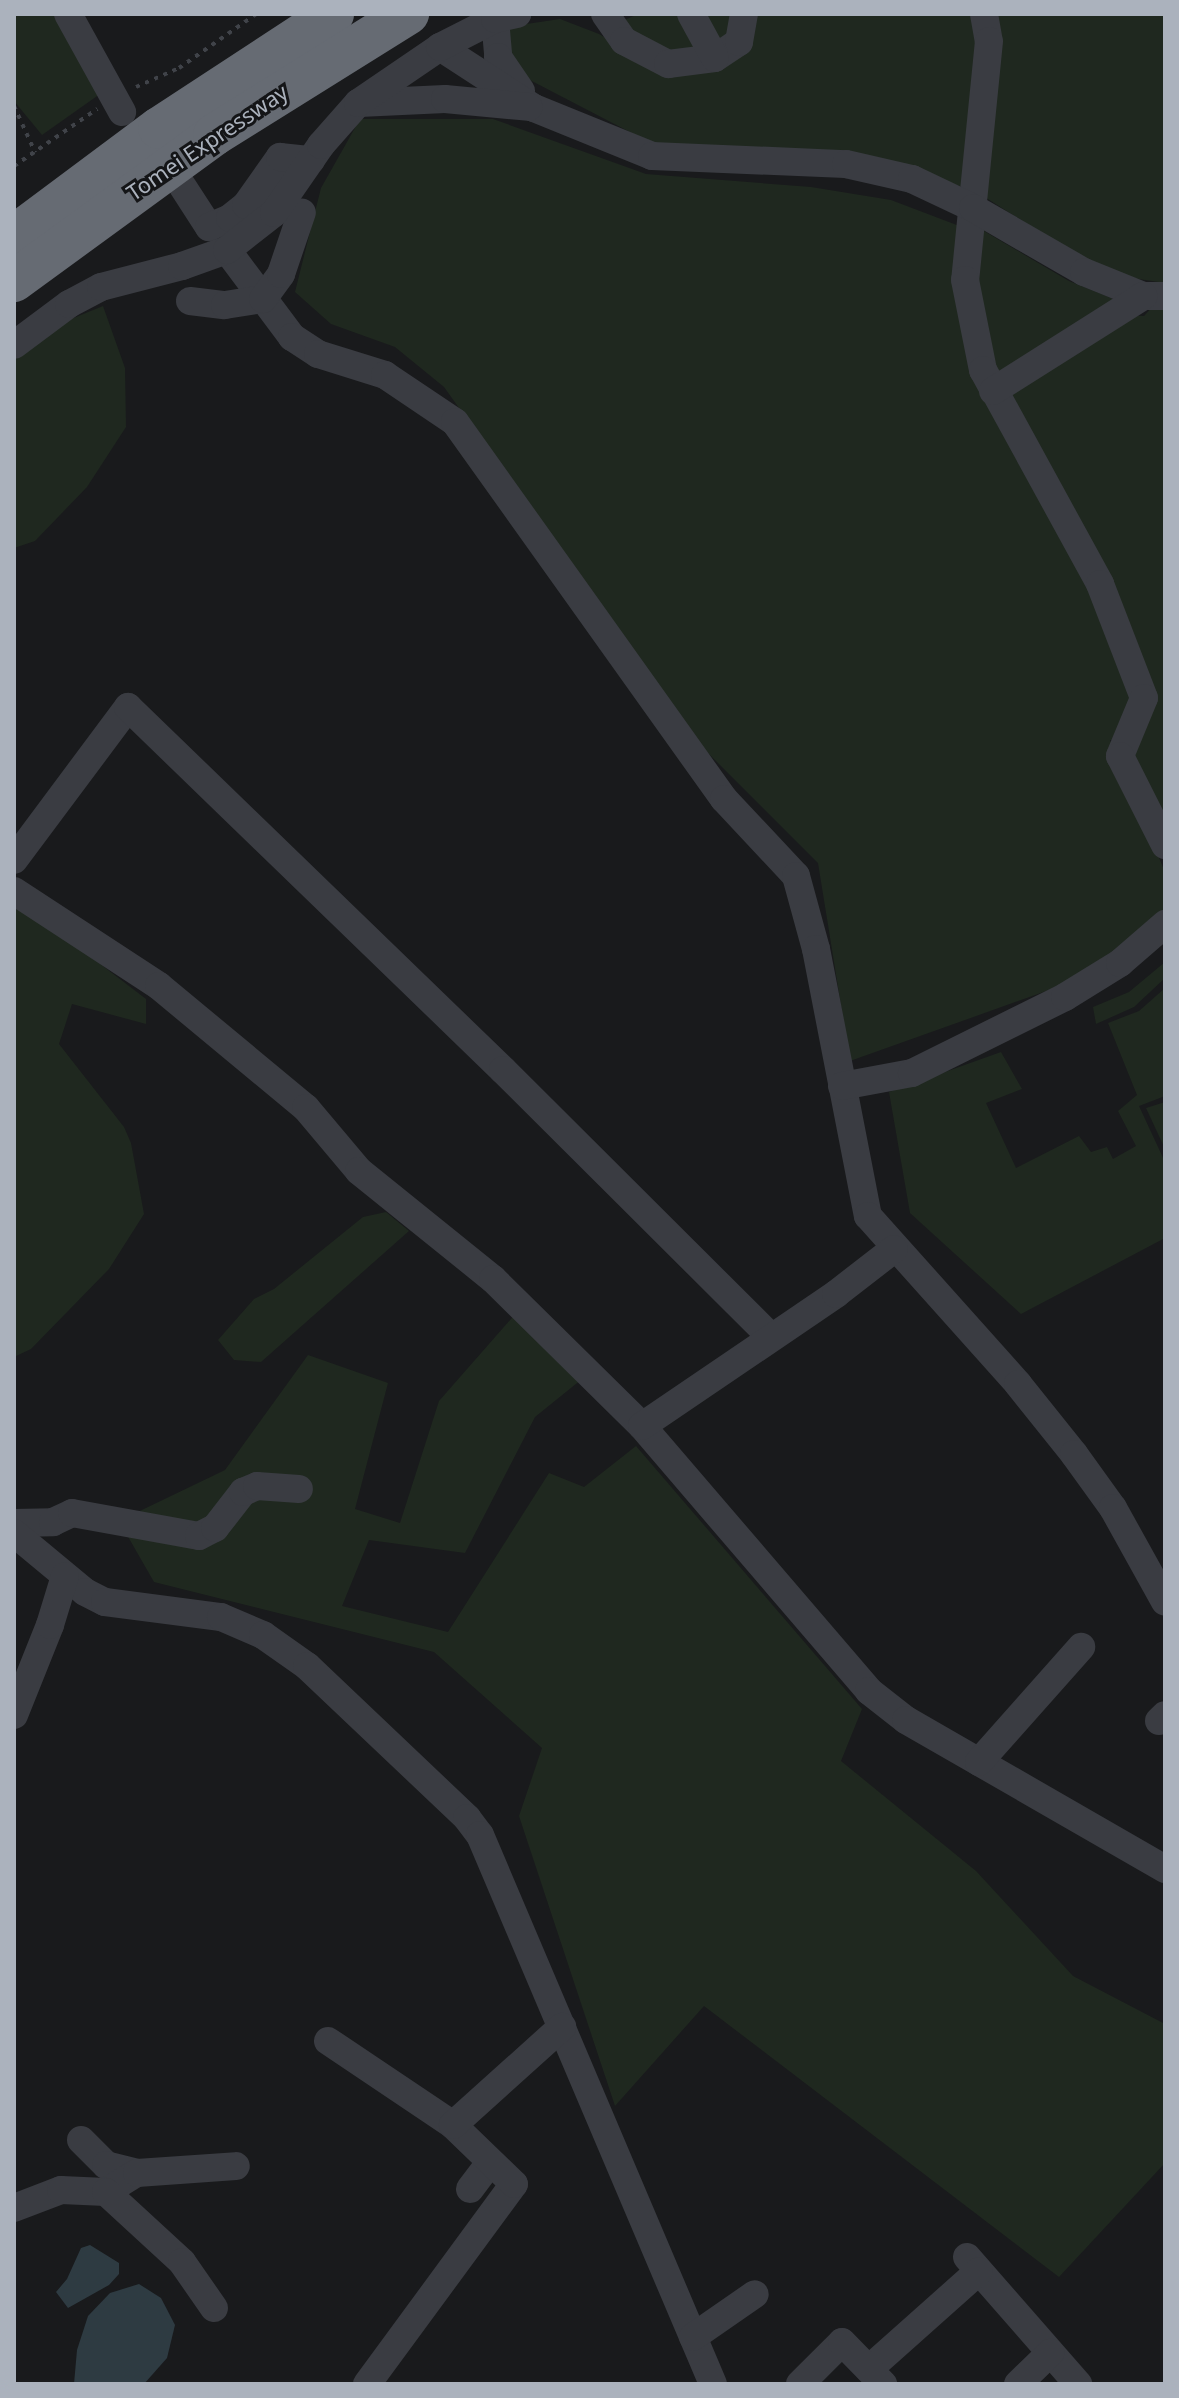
<!DOCTYPE html>
<style>
body{margin:0}
#map{position:relative;width:1179px;height:2398px;overflow:hidden;background:#191a1c;font-family:"Noto Sans",sans-serif}
div>[style]{position:absolute}
.green>*{inset:0;background:#1f281f}
.water>*{inset:0;background:#2e3b42}
.path>*{height:4px;margin-top:-2px;transform-origin:0;background:repeating-linear-gradient(90deg,#404349 0 4px,transparent 0 10px)}
.minor>*{height:28px;margin:-14px;padding:0 14px;transform-origin:14px;border-radius:14px;background:#3a3c42}
.highway>*{height:42px;margin:-21px;padding:0 21px;transform-origin:21px;border-radius:21px;background:#666b73}
span{translate:-50% -50%;white-space:nowrap;text-align:center;line-height:1.15;-webkit-text-stroke:6px #141517;paint-order:stroke}
.street-label{font-size:22px;color:#abb2bd}
.frame{position:absolute;inset:0;border:16px solid #abb2bd;pointer-events:none}
</style>
<div id="map">
<div class="green">
<i style="clip-path:polygon(14px 14px,84px 14px,100px 94px,42px 135px,14px 101px)"></i>
<i style="clip-path:polygon(638px 14px,685px 14px,710px 51px,687px 58px,632px 43px,618px 23px)"></i>
<i style="clip-path:polygon(695px 14px,741px 14px,720px 50px)"></i>
<i style="clip-path:polygon(744px 14px,983px 14px,969px 189px,873px 158px,651px 143px,526px 78px,505px 54px,507px 27px,560px 19px,599px 34px,645px 61px,711px 59px)"></i>
<i style="clip-path:polygon(993px 14px,1165px 14px,1165px 283px,1106px 274px,980px 194px)"></i>
<i style="clip-path:polygon(360px 119px,493px 119px,646px 174px,811px 187px,891px 200px,962px 227px,972px 224px,1069px 281px,1116px 300px,986px 395px,1109px 621px,1135px 704px,1115px 740px,1110px 740px,1165px 872px,1165px 914px,1113px 958px,1052px 989px,850px 1061px,818px 863px,701px 746px,444px 387px,395px 347px,331px 324px,295px 292px,321px 188px)"></i>
<i style="clip-path:polygon(1165px 293px,1165px 853px,1120px 756px,1147px 682px,1008px 403px,1014px 391px,1128px 315px,1144px 316px)"></i>
<i style="clip-path:polygon(103px 306px,125px 368px,126px 427px,87px 487px,35px 541px,14px 548px,14px 358px,44px 330px)"></i>
<i style="clip-path:polygon(14px 898px,146px 999px,146px 1024px,72px 1004px,59px 1044px,124px 1127px,131px 1143px,144px 1214px,109px 1269px,31px 1349px,14px 1357px)"></i>
<i style="clip-path:polygon(1165px 962px,1165px 978px,1134px 1007px,1096px 1024px,1093px 1007px,1129px 992px)"></i>
<i style="clip-path:polygon(1165px 988px,1165px 1096px,1139px 1106px,1165px 1162px,1165px 1238px,1021px 1314px,910px 1213px,889px 1092px,1001px 1052px,1022px 1089px,986px 1103px,1016px 1168px,1079px 1136px,1091px 1152px,1107px 1147px,1113px 1159px,1136px 1146px,1118px 1111px,1137px 1095px,1108px 1023px,1139px 1011px)"></i>
<i style="clip-path:polygon(1165px 1102px,1165px 1149px,1146px 1108px)"></i>
<i style="clip-path:polygon(386px 1212px,409px 1231px,261px 1362px,234px 1360px,218px 1340px,254px 1299px,274px 1289px,363px 1217px)"></i>
<i style="clip-path:polygon(518px 1311px,587px 1375px,535px 1417px,465px 1553px,369px 1540px,342px 1606px,448px 1632px,549px 1473px,584px 1487px,636px 1446px,862px 1709px,841px 1761px,976px 1871px,1073px 1976px,1165px 2024px,1165px 2163px,1059px 2277px,704px 2006px,615px 2106px,519px 1816px,542px 1748px,434px 1652px,154px 1582px,119px 1521px,225px 1470px,308px 1355px,388px 1383px,355px 1509px,400px 1523px,439px 1401px)"></i>
</div>
<div class="water">
<i style="clip-path:polygon(90px 2245px,119px 2263px,119px 2274px,109px 2285px,68px 2308px,56px 2292px,67px 2279px,81px 2248px)"></i>
<i style="clip-path:polygon(139px 2284px,161px 2298px,175px 2325px,167px 2358px,144px 2384px,74px 2384px,77px 2350px,88px 2316px,110px 2293px)"></i>
</div>
<div class="path">
<i style="left:136px;top:87px;width:47px;rotate:-23.8deg"></i>
<i style="left:179px;top:68px;width:94px;rotate:-35deg"></i>
<i style="left:14px;top:106px;width:51px;rotate:65.5deg"></i>
<i style="left:14px;top:166px;width:101px;rotate:-34.5deg"></i>
</div>
<div class="minor">
<i style="left:68px;top:14px;width:112px;rotate:61.1deg"></i>
<i style="left:605px;top:14px;width:33px;rotate:55deg"></i>
<i style="left:624px;top:41px;width:50px;rotate:27.6deg"></i>
<i style="left:668px;top:64px;width:47px;rotate:-7.3deg"></i>
<i style="left:715px;top:58px;width:29px;rotate:-34deg"></i>
<i style="left:739px;top:42px;width:28px;rotate:-80deg"></i>
<i style="left:691px;top:14px;width:50px;rotate:61.4deg"></i>
<i style="left:984px;top:14px;width:27px;rotate:80deg"></i>
<i style="left:989px;top:41px;width:240px;rotate:95.7deg"></i>
<i style="left:965px;top:280px;width:92px;rotate:78.7deg"></i>
<i style="left:983px;top:370px;width:244px;rotate:61.3deg"></i>
<i style="left:1100px;top:584px;width:122px;rotate:68.9deg"></i>
<i style="left:1144px;top:698px;width:63px;rotate:112.5deg"></i>
<i style="left:1120px;top:756px;width:100px;rotate:63.2deg"></i>
<i style="left:495px;top:19px;width:38px;rotate:85deg"></i>
<i style="left:498px;top:57px;width:41px;rotate:55.9deg"></i>
<i style="left:440px;top:47px;width:112px;rotate:33deg"></i>
<i style="left:534px;top:108px;width:127px;rotate:22.1deg"></i>
<i style="left:652px;top:156px;width:194px;rotate:2.4deg"></i>
<i style="left:846px;top:164px;width:68px;rotate:12.8deg"></i>
<i style="left:912px;top:179px;width:68px;rotate:25.4deg"></i>
<i style="left:973px;top:208px;width:128px;rotate:30deg"></i>
<i style="left:1084px;top:272px;width:64px;rotate:22.1deg"></i>
<i style="left:1143px;top:296px;width:22px"></i>
<i style="left:359px;top:103px;width:86px;rotate:-2.7deg"></i>
<i style="left:445px;top:99px;width:84px;rotate:5.4deg"></i>
<i style="left:183px;top:187px;width:48px;rotate:57deg"></i>
<i style="left:209px;top:227px;width:23px;rotate:-23deg"></i>
<i style="left:230px;top:218px;width:21px;rotate:-39deg"></i>
<i style="left:246px;top:205px;width:59px;rotate:-54.7deg"></i>
<i style="left:280px;top:157px;width:31px;rotate:6deg"></i>
<i style="left:227px;top:250px;width:109px;rotate:53.2deg"></i>
<i style="left:292px;top:337px;width:31px;rotate:33deg"></i>
<i style="left:318px;top:354px;width:70px;rotate:17.4deg"></i>
<i style="left:385px;top:375px;width:84px;rotate:33.9deg"></i>
<i style="left:455px;top:422px;width:463px;rotate:54.5deg"></i>
<i style="left:724px;top:799px;width:105px;rotate:46.9deg"></i>
<i style="left:796px;top:876px;width:76px;rotate:74.7deg"></i>
<i style="left:816px;top:949px;width:272px;rotate:79deg"></i>
<i style="left:868px;top:1216px;width:225px;rotate:48.2deg"></i>
<i style="left:1018px;top:1384px;width:90px;rotate:51.3deg"></i>
<i style="left:1074px;top:1454px;width:67px;rotate:54.2deg"></i>
<i style="left:1113px;top:1508px;width:107px;rotate:61deg"></i>
<i style="left:190px;top:301px;width:35px;rotate:7deg"></i>
<i style="left:225px;top:305px;width:38px;rotate:-9deg"></i>
<i style="left:263px;top:299px;width:31px;rotate:-54deg"></i>
<i style="left:281px;top:274px;width:65px;rotate:-71.3deg"></i>
<i style="left:14px;top:345px;width:69px;rotate:-36.7deg"></i>
<i style="left:69px;top:304px;width:36px;rotate:-28deg"></i>
<i style="left:101px;top:287px;width:84px;rotate:-14.5deg"></i>
<i style="left:182px;top:266px;width:48px;rotate:-19.6deg"></i>
<i style="left:227px;top:250px;width:60px;rotate:-38.2deg"></i>
<i style="left:274px;top:213px;width:83px;rotate:-55.3deg"></i>
<i style="left:321px;top:145px;width:56px;rotate:-48.6deg"></i>
<i style="left:358px;top:103px;width:99px;rotate:-34.3deg"></i>
<i style="left:440px;top:47px;width:62px;rotate:-27deg"></i>
<i style="left:495px;top:19px;width:23px;rotate:-13deg"></i>
<i style="left:993px;top:391px;width:178px;rotate:-32.3deg"></i>
<i style="left:14px;top:860px;width:191px;rotate:-53.3deg"></i>
<i style="left:128px;top:707px;width:522px;rotate:44.07deg"></i>
<i style="left:503px;top:1070px;width:378px;rotate:44.9deg"></i>
<i style="left:14px;top:891px;width:173px;rotate:33.2deg"></i>
<i style="left:159px;top:986px;width:191px;rotate:39.7deg"></i>
<i style="left:306px;top:1108px;width:82px;rotate:49.9deg"></i>
<i style="left:359px;top:1171px;width:172px;rotate:38.9deg"></i>
<i style="left:493px;top:1279px;width:209px;rotate:44.6deg"></i>
<i style="left:642px;top:1426px;width:349px;rotate:49.4deg"></i>
<i style="left:869px;top:1691px;width:47px;rotate:38.1deg"></i>
<i style="left:906px;top:1720px;width:299px;rotate:29.9deg"></i>
<i style="left:842px;top:1086px;width:71px;rotate:-10.5deg"></i>
<i style="left:912px;top:1073px;width:171px;rotate:-26.4deg"></i>
<i style="left:1065px;top:997px;width:65px;rotate:-31.7deg"></i>
<i style="left:1120px;top:963px;width:60px;rotate:-40.9deg"></i>
<i style="left:642px;top:1426px;width:235px;rotate:-34.2deg"></i>
<i style="left:836px;top:1294px;width:73px;rotate:-37.8deg"></i>
<i style="left:14px;top:1523px;width:39px;rotate:-1deg"></i>
<i style="left:53px;top:1522px;width:21px;rotate:-25deg"></i>
<i style="left:72px;top:1513px;width:129px;rotate:10.3deg"></i>
<i style="left:199px;top:1536px;width:18px;rotate:-27deg"></i>
<i style="left:215px;top:1528px;width:46px;rotate:-52.1deg"></i>
<i style="left:243px;top:1492px;width:15px;rotate:-23deg"></i>
<i style="left:257px;top:1486px;width:42px;rotate:4.1deg"></i>
<i style="left:14px;top:1533px;width:92px;rotate:39.7deg"></i>
<i style="left:85px;top:1592px;width:22px;rotate:27deg"></i>
<i style="left:105px;top:1602px;width:117px;rotate:7.4deg"></i>
<i style="left:221px;top:1617px;width:46px;rotate:23.2deg"></i>
<i style="left:263px;top:1635px;width:54px;rotate:35.2deg"></i>
<i style="left:307px;top:1666px;width:221px;rotate:43.5deg"></i>
<i style="left:467px;top:1818px;width:21px;rotate:53deg"></i>
<i style="left:480px;top:1835px;width:596px;rotate:67deg"></i>
<i style="left:14px;top:1715px;width:97px;rotate:-68.2deg"></i>
<i style="left:50px;top:1625px;width:51px;rotate:-73deg"></i>
<i style="left:1159px;top:1721px;width:8px;rotate:-45deg"></i>
<i style="left:979px;top:1762px;width:154px;rotate:-48.4deg"></i>
<i style="left:328px;top:2041px;width:151px;rotate:33.9deg"></i>
<i style="left:81px;top:2140px;width:35px;rotate:45deg"></i>
<i style="left:106px;top:2165px;width:32px;rotate:14deg"></i>
<i style="left:470px;top:2189px;width:34px;rotate:-53deg"></i>
<i style="left:106px;top:2192px;width:36px;rotate:-32deg"></i>
<i style="left:137px;top:2173px;width:99px;rotate:-4deg"></i>
<i style="left:14px;top:2208px;width:50px;rotate:-21deg"></i>
<i style="left:61px;top:2190px;width:45px;rotate:2.5deg"></i>
<i style="left:106px;top:2192px;width:103px;rotate:42.6deg"></i>
<i style="left:182px;top:2262px;width:56px;rotate:55.2deg"></i>
<i style="left:967px;top:2257px;width:169px;rotate:48.8deg"></i>
<i style="left:693px;top:2337px;width:75px;rotate:-34.7deg"></i>
<i style="left:869px;top:2369px;width:147px;rotate:-41.7deg"></i>
<i style="left:367px;top:2384px;width:248px;rotate:-53.7deg"></i>
<i style="left:514px;top:2184px;width:85px;rotate:-136deg"></i>
<i style="left:453px;top:2125px;width:147px;rotate:-42deg"></i>
<i style="left:800px;top:2384px;width:59px;rotate:-45deg"></i>
<i style="left:842px;top:2342px;width:59px;rotate:45.7deg"></i>
<i style="left:1018px;top:2384px;width:45px;rotate:-44.1deg"></i>
</div>
<div class="highway">
<i style="left:14px;top:236px;width:181px;rotate:-36.7deg"></i>
<i style="left:159px;top:128px;width:208px;rotate:-33.2deg"></i>
<i style="left:14px;top:281px;width:248px;rotate:-36.1deg"></i>
<i style="left:214px;top:135px;width:229px;rotate:-32deg"></i>
</div>
<div class="street-label">
<span style="left:207px;top:142px;rotate:-34deg">Tomei Expressway</span>
</div>
<div class="frame"></div>
</div>
